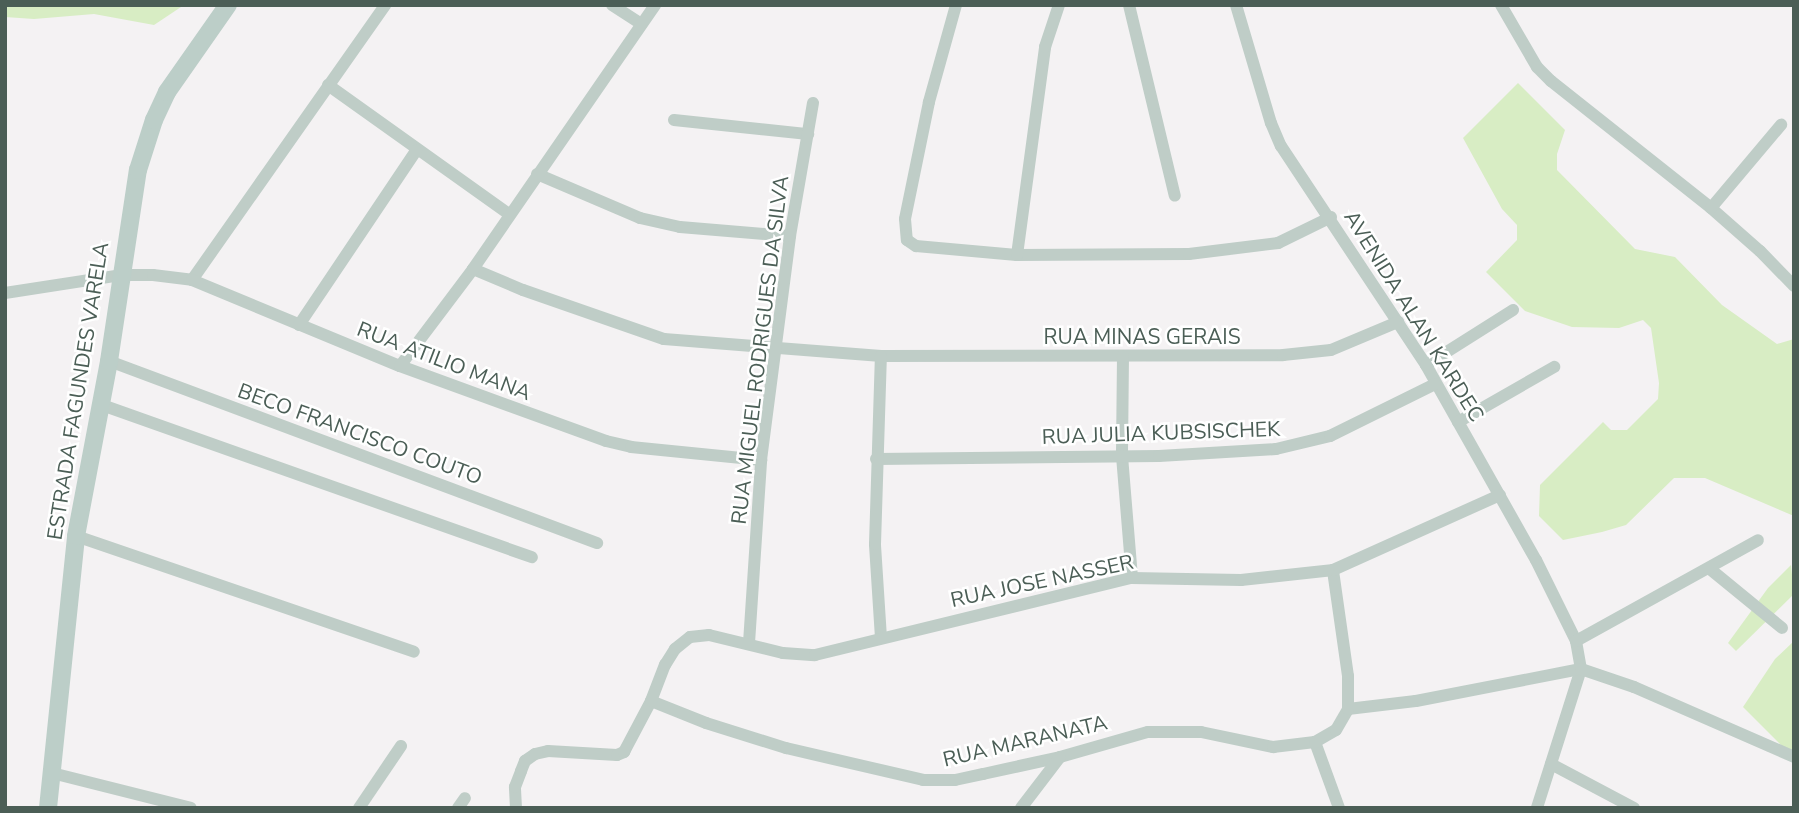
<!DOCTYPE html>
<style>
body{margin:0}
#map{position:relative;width:1799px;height:813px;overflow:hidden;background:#f4f2f3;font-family:"Nunito Sans",sans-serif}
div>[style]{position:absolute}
.green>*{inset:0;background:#d8edc4}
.street>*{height:12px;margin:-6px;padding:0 6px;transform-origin:6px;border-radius:6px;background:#bfcdc7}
.secondary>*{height:18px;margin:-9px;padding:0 9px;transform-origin:9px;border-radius:9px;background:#bccec8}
span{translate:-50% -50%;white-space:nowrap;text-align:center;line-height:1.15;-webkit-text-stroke:5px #fff;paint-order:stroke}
.street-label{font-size:21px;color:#4b5e56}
.frame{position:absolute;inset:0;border:7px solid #4b5e56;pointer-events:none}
</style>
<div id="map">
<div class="green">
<i style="clip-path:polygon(5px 5px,184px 5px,154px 25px,94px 14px,34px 19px,5px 17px)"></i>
<i style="clip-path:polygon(1518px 83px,1565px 130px,1557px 154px,1557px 170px,1635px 249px,1675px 257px,1722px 305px,1777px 344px,1794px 339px,1794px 516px,1705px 478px,1674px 478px,1626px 525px,1602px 532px,1563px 540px,1539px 516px,1540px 485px,1603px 422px,1611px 430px,1627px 430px,1658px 399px,1659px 383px,1651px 328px,1643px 320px,1619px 328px,1572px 327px,1525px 311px,1486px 272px,1517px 240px,1517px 225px,1502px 209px,1463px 138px)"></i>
<i style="clip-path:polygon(1791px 565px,1794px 594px,1736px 651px,1728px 643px,1768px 588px)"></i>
<i style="clip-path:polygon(1794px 641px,1794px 751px,1782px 746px,1743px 707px,1775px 659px)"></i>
</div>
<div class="street">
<i style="left:612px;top:5px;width:35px;rotate:33deg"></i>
<i style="left:956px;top:5px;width:101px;rotate:105.6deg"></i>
<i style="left:929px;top:102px;width:119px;rotate:101.6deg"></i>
<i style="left:905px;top:219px;width:21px;rotate:85deg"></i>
<i style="left:907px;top:240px;width:11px;rotate:34deg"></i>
<i style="left:916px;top:246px;width:101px;rotate:5.1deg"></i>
<i style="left:1017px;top:255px;width:172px;rotate:-0.3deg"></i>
<i style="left:1189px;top:254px;width:90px;rotate:-7deg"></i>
<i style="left:1278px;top:243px;width:59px;rotate:-26.1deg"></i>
<i style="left:1129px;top:5px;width:196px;rotate:76.5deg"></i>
<i style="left:1236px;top:5px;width:123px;rotate:73.5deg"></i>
<i style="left:1271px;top:123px;width:25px;rotate:67deg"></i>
<i style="left:1281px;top:146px;width:263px;rotate:56.5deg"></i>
<i style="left:1426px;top:365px;width:224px;rotate:60.6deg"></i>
<i style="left:1536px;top:560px;width:90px;rotate:63.7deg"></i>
<i style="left:1576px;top:641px;width:28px;rotate:80deg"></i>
<i style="left:1581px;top:669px;width:146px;rotate:107.6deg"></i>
<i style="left:1501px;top:5px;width:72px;rotate:59.9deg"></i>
<i style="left:1537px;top:67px;width:20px;rotate:45deg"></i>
<i style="left:1551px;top:81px;width:204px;rotate:38.4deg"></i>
<i style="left:1711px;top:208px;width:65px;rotate:41.3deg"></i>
<i style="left:1760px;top:251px;width:49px;rotate:45.8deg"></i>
<i style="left:328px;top:85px;width:222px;rotate:35.5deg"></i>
<i style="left:674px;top:120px;width:135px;rotate:6deg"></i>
<i style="left:537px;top:174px;width:112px;rotate:23.1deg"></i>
<i style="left:640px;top:218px;width:41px;rotate:12.7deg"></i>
<i style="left:680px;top:227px;width:110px;rotate:4.7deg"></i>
<i style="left:1711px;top:208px;width:109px;rotate:-49.9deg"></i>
<i style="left:1017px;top:255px;width:210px;rotate:-82.3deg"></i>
<i style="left:1045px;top:47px;width:44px;rotate:-71.6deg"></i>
<i style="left:473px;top:269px;width:54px;rotate:22.8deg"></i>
<i style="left:523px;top:290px;width:149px;rotate:19.2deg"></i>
<i style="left:664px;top:339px;width:218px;rotate:4.5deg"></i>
<i style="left:881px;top:356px;width:402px;rotate:-0.1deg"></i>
<i style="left:1283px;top:355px;width:48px;rotate:-5.9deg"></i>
<i style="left:1331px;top:350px;width:73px;rotate:-22.7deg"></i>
<i style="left:192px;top:280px;width:336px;rotate:-54.9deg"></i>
<i style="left:5px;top:293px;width:117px;rotate:-8.8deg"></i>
<i style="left:121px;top:275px;width:32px"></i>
<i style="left:153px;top:275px;width:39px;rotate:7deg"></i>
<i style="left:192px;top:280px;width:225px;rotate:22.5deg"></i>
<i style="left:400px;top:366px;width:219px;rotate:20deg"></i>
<i style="left:606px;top:441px;width:26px;rotate:13deg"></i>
<i style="left:631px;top:447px;width:131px;rotate:5.7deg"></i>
<i style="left:299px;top:325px;width:210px;rotate:-56.1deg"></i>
<i style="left:1123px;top:356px;width:100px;rotate:90.6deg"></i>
<i style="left:1122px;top:456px;width:122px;rotate:85.3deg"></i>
<i style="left:109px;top:361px;width:521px;rotate:20.45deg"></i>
<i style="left:1426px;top:365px;width:103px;rotate:-32.3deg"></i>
<i style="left:400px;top:366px;width:121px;rotate:-53deg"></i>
<i style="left:473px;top:269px;width:321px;rotate:-55.4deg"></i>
<i style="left:102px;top:405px;width:456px;rotate:19.5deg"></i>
<i style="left:1458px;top:422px;width:111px;rotate:-29.8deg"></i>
<i style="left:876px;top:459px;width:283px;rotate:-0.6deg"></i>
<i style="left:1159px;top:456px;width:117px;rotate:-3.4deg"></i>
<i style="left:1276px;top:449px;width:56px;rotate:-13.5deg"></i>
<i style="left:1330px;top:436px;width:117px;rotate:-26.3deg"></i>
<i style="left:76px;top:536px;width:357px;rotate:18.9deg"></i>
<i style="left:1710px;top:569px;width:93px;rotate:39.3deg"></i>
<i style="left:881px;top:638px;width:94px;rotate:-93.7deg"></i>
<i style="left:875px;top:544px;width:188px;rotate:-88.2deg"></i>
<i style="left:1576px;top:641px;width:208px;rotate:-29deg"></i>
<i style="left:749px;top:643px;width:183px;rotate:-86.2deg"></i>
<i style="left:761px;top:460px;width:226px;rotate:-82.6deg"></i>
<i style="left:790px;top:236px;width:135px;rotate:-80.2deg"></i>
<i style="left:651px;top:701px;width:59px;rotate:21.8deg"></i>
<i style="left:706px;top:723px;width:84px;rotate:17.4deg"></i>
<i style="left:786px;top:748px;width:141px;rotate:13.1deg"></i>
<i style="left:923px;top:780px;width:32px"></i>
<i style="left:955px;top:780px;width:29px;rotate:-12deg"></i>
<i style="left:983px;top:774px;width:79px;rotate:-12.4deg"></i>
<i style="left:1060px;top:757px;width:91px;rotate:-15.9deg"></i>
<i style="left:1148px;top:732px;width:53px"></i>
<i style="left:1201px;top:732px;width:74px;rotate:11.8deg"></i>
<i style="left:1273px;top:747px;width:42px;rotate:-6.8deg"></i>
<i style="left:1315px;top:742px;width:70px;rotate:70deg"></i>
<i style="left:1348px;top:709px;width:68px;rotate:-6.7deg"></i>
<i style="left:1416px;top:701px;width:168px;rotate:-11deg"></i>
<i style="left:1581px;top:669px;width:56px;rotate:18.8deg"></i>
<i style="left:1634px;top:687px;width:175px;rotate:23.6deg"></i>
<i style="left:1315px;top:742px;width:24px;rotate:-30deg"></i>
<i style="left:1336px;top:730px;width:24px;rotate:-60deg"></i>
<i style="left:1348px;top:709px;width:33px;rotate:-90deg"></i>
<i style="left:1348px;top:676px;width:107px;rotate:-98.1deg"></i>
<i style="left:1551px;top:764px;width:94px;rotate:27.9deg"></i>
<i style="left:52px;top:773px;width:143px;rotate:14.1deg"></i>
<i style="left:359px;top:808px;width:75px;rotate:-55.9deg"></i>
<i style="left:458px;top:808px;width:12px;rotate:-55deg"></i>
<i style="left:516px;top:808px;width:21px;rotate:-93deg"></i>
<i style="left:515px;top:787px;width:17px;rotate:-69deg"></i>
<i style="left:521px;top:771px;width:11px;rotate:-68deg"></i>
<i style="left:525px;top:761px;width:12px;rotate:-35deg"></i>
<i style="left:535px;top:754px;width:13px;rotate:-13deg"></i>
<i style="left:548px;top:751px;width:69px;rotate:3.3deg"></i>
<i style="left:617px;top:755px;width:8px;rotate:-23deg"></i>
<i style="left:624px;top:752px;width:58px;rotate:-62.1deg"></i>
<i style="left:651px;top:701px;width:39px;rotate:-69deg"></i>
<i style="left:665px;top:665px;width:19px;rotate:-58deg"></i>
<i style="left:675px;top:649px;width:19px;rotate:-39deg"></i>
<i style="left:690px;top:637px;width:19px;rotate:-6deg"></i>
<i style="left:709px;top:635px;width:76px;rotate:13.7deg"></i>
<i style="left:783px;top:653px;width:32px;rotate:4deg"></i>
<i style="left:815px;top:655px;width:326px;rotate:-13.7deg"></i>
<i style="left:1132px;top:578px;width:109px;rotate:1.1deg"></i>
<i style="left:1241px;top:580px;width:93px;rotate:-6.2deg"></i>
<i style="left:1333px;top:570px;width:183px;rotate:-24.2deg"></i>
<i style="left:1021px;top:808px;width:64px;rotate:-52.6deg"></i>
</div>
<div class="secondary">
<i style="left:48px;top:808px;width:273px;rotate:-84.1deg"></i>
<i style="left:76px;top:536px;width:178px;rotate:-79.3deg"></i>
<i style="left:109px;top:361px;width:193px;rotate:-81.4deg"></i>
<i style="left:138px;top:170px;width:52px;rotate:-72.3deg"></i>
<i style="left:154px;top:120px;width:31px;rotate:-65deg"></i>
<i style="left:167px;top:92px;width:106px;rotate:-55deg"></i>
</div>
<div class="street-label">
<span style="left:1414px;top:316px;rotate:58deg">AVENIDA ALAN KARDEC</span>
<span style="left:1142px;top:337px">RUA MINAS GERAIS</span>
<span style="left:760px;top:350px;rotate:-83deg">RUA MIGUEL RODRIGUES DA SILVA</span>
<span style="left:444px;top:361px;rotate:21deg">RUA ATILIO MANA</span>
<span style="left:78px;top:391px;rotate:-81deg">ESTRADA FAGUNDES VARELA</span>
<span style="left:1161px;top:433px;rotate:-2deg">RUA JULIA KUBSISCHEK</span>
<span style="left:360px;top:434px;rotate:20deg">BECO FRANCISCO COUTO</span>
<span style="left:1042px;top:581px;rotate:-12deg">RUA JOSE NASSER</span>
<span style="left:1025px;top:741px;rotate:-13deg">RUA MARANATA</span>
</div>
<div class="frame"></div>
</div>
